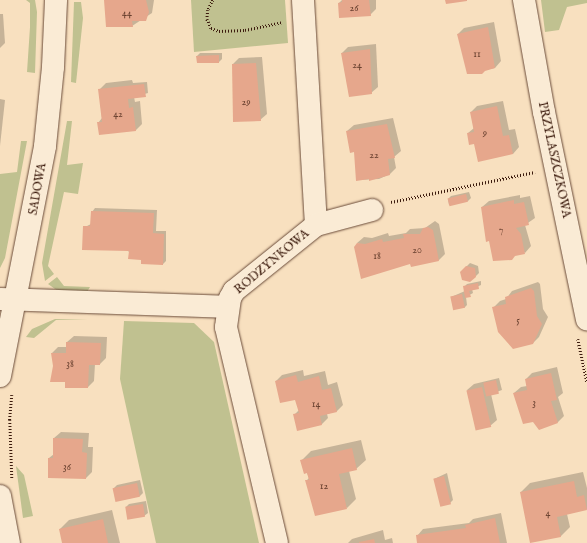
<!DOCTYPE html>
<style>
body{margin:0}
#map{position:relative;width:587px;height:543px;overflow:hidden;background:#f8e0bf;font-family:"IM FELL English",serif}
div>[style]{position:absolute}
.green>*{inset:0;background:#c0c190}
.shadow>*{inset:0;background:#0003}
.building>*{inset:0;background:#e6a78c;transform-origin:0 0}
.path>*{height:2.5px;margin-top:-1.25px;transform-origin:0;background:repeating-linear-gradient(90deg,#3c1b0d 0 1px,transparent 0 3px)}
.roads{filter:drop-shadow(0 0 1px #6b4c3a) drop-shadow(0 0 1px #6b4c3a)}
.street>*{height:22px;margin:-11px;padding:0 11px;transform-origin:11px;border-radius:11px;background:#faebd5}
span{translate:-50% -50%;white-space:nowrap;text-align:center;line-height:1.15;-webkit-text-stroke:4px #faebd5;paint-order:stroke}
.number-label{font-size:10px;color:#663e2d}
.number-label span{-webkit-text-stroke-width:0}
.street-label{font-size:12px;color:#3c1b0d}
</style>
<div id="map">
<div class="green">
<i style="clip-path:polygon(26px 0,35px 0,37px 12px,35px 73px,27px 72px,30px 27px,30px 3px)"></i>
<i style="clip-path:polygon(191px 0,285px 0,288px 43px,194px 52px)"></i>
<i style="clip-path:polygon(541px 0,587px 0,587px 3px,567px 7px,559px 30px,545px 32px)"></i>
<i style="clip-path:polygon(74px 2px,81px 2px,83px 18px,76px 83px,71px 82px)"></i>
<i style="clip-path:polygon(67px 121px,72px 121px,67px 165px,83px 163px,78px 194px,64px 192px,48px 266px,54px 274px,45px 281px,42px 263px)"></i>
<i style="clip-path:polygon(21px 141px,27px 141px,5px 258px,0 268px,0 174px,17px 172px)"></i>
<i style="clip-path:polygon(57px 277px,64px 286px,90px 287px,87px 292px,58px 291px,48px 284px)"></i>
<i style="clip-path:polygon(55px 319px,88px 320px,56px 320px,34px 338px,26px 337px,32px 329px)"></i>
<i style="clip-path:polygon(124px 321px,194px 323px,214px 342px,259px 543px,156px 543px,120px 379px)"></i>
<i style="clip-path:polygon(16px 466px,24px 475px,33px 516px,23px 518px)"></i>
</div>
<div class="shadow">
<i style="clip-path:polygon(105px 0,154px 0,152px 13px,132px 26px)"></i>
<i style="clip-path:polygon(342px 0,376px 0,376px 9px,370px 15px,339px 3px)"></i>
<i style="clip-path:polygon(0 14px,3px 14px,5px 43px,0 48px)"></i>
<i style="clip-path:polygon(494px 22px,501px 61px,495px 68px,485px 70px,458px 34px,464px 28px)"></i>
<i style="clip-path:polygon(376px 44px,378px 87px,371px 93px,342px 53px,348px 47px)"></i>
<i style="clip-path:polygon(200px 53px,222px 53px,222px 59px,219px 62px,198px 62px,197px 56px)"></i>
<i style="clip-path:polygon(262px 57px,267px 114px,260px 120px,233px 64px,239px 58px)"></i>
<i style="clip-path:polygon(132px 80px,133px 83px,147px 82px,148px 93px,134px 97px,135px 102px,140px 101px,142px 124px,136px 130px,98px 123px,102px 118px,99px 90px,106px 83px)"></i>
<i style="clip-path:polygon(0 99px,5px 100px,0 146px)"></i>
<i style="clip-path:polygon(503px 101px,509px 130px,515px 129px,519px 147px,513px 154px,468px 133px,474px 128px,471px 112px,477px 106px)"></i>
<i style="clip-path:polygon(393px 118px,401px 151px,394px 157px,396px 168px,390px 174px,379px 179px,357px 180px,355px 151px,347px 131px,354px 125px)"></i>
<i style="clip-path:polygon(469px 192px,471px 198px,468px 201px,449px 205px,448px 199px,451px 196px)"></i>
<i style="clip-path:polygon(520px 195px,520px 198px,530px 196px,535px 218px,525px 225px,531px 246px,525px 253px,482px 207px,489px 201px)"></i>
<i style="clip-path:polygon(95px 208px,157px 210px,156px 231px,166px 231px,166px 261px,163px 264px,142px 259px,85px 227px,91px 224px,92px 212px)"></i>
<i style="clip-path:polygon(435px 221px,439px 224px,445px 254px,439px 260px,411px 263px,357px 243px,364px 237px,372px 238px,388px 233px,389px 236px,406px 233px,410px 229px,425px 228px)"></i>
<i style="clip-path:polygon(470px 263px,478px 266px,479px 273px,476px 276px,461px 272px)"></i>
<i style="clip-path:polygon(481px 281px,481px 285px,472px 289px,473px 293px,466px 297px,467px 305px,464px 308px,451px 297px,465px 291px,464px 287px,467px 284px)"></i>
<i style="clip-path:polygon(538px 282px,540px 284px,543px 309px,548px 317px,539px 337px,533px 343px,494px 307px,500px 301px,506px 299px,512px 291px)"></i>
<i style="clip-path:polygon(74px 336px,107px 337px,106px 358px,100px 364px,95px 364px,94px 381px,88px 387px,66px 382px,54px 366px,52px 353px,58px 347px,67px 347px,67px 342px)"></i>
<i style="clip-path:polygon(557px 367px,563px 393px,558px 397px,564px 416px,558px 422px,539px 429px,514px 393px,521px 387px,527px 386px,526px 379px,532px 373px)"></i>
<i style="clip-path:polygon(303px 370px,304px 376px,325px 371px,328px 385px,337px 382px,343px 405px,337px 411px,327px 414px,328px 418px,322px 424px,298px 430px,294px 415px,299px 410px,296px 398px,276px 381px,282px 375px)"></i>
<i style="clip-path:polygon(499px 378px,502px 390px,491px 394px,497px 420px,490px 426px,467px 390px,474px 384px)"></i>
<i style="clip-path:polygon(61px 432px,89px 433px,88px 447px,93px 447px,92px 472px,86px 478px,49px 458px,54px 454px,54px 438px)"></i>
<i style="clip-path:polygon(361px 440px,366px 460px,356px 469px,349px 471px,356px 499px,347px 508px,306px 481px,309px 478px,302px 460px,311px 451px)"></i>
<i style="clip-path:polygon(583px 472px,587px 488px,587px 509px,567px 514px,570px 527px,561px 536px,531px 542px,521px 492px,530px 483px)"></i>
<i style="clip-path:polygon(447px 473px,453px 500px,450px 503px,434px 479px)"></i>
<i style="clip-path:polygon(140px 480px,143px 493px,140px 496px,117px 501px,114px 488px,117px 485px)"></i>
<i style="clip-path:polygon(146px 501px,148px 513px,144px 516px,126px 507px,129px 504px)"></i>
<i style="clip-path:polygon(112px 510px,120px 543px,63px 543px,60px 529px,69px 520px)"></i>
<i style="clip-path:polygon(501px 513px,507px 543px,418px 543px,417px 536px,423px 529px,469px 523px,473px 519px)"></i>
<i style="clip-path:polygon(383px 530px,385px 540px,392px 538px,393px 543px,348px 543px,352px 539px)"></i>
</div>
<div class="building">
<i style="clip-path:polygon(104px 0,146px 0,149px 12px,146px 21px,132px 21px,133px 27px,106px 27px)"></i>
<i style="clip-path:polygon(342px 0,369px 0,371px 16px,339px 18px,338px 3px,342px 2px)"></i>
<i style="clip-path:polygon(445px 0,467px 0,467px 1px,446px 4px)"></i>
<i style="clip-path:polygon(488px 27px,495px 68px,485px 71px,482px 74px,467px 74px,457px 34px)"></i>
<i style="clip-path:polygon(370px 49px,372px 94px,349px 97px,341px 53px)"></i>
<i style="clip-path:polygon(219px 55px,219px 63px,197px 63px,196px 56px)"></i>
<i style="clip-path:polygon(256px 63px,261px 121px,233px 122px,232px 64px)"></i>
<i style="clip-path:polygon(144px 84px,146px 97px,128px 99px,129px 108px,133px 107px,136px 131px,99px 135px,97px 122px,102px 122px,98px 89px)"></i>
<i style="clip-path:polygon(497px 106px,503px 136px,509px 135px,513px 154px,478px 162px,474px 144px,469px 145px,467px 133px,474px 132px,470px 112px)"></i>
<i style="clip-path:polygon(387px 124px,395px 158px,388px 159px,390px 175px,369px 181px,369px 179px,356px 181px,354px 152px,350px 153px,346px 131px)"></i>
<i style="left:466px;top:194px;width:8px;height:19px;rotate:76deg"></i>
<i style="clip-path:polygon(514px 200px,514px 204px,524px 202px,529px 225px,516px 228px,521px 234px,525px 254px,515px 256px,512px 260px,493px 261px,489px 241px,486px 242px,481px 207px)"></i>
<i style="clip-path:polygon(91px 211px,154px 213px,153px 233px,164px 234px,163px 265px,141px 264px,141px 260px,128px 259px,129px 251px,82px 250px,83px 226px,90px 226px)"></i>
<i style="clip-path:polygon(428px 227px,433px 230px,439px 261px,411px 267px,410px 264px,361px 279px,354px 247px,357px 243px,365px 244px,382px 239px,383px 242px,404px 238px,403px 234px,420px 234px,423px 228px)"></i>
<i style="clip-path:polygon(466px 266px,475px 268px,476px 277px,470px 282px,462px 280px,460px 272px)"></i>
<i style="clip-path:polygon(478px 283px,479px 289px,469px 291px,471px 297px,465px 298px,463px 286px)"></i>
<i style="clip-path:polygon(531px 288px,534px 291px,537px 316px,542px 324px,533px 344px,513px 349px,498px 332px,492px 307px,506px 304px,505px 297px)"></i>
<i style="left:462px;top:294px;width:14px;height:12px;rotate:78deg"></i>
<i style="clip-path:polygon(66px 342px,101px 343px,100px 365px,89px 365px,88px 388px,65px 388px,65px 382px,50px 382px,53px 366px,51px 353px,66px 353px)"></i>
<i style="clip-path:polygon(551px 373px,557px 400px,551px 401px,558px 423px,539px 430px,533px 422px,523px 424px,513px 393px,527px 390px,525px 379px)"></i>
<i style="clip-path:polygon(296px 375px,298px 382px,319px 376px,322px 390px,331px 388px,337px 412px,320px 416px,322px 425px,297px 431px,293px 414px,299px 413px,295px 400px,280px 403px,275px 381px)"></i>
<i style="left:496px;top:380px;width:14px;height:13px;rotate:78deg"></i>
<i style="left:482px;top:387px;width:41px;height:16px;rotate:77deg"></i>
<i style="clip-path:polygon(53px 438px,83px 439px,82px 452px,87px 453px,86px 479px,48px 478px,48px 458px,53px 458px)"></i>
<i style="clip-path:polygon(352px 448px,357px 470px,339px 474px,347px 509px,315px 516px,305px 480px,309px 480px,307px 473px,304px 474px,300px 460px)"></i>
<i style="left:444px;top:476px;width:29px;height:11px;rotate:76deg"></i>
<i style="clip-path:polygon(574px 481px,577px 497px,584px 495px,587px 510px,557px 517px,561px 537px,530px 543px,520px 492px)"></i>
<i style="left:137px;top:483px;width:14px;height:25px;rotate:78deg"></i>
<i style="left:143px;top:504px;width:13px;height:18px;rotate:81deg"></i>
<i style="clip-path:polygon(495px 518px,500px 543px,417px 543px,416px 535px,466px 528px,465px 525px)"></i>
<i style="clip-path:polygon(103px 519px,108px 543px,62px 543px,59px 529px)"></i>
<i style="clip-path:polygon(374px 539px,375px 543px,359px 543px,359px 542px)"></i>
</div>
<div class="path">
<i style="left:213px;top:0;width:11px;rotate:117deg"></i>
<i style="left:208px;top:10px;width:9px;rotate:96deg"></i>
<i style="left:207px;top:19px;width:10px;rotate:66deg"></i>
<i style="left:211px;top:28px;width:9px;rotate:21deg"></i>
<i style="left:219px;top:31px;width:26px;rotate:-2deg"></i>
<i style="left:245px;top:30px;width:38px;rotate:-12deg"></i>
<i style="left:391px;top:202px;width:147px;rotate:-11.8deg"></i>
<i style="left:578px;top:339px;width:44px;rotate:78.2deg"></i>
<i style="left:12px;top:395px;width:25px;rotate:95deg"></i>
<i style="left:10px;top:420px;width:58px;rotate:88deg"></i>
</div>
<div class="roads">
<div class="street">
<i style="left:303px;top:0;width:225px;rotate:86.7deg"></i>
<i style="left:524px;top:0;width:114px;rotate:79.9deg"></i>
<i style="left:544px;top:112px;width:212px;rotate:78.3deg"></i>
<i style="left:0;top:299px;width:228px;rotate:2deg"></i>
<i style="left:0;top:376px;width:234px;rotate:-78.9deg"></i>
<i style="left:45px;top:146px;width:79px;rotate:-84.2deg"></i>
<i style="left:53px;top:67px;width:67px;rotate:-87.4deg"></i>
<i style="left:0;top:496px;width:48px;rotate:79.2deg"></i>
<i style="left:277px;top:543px;width:222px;rotate:-103.3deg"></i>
<i style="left:226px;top:327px;width:29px;rotate:-82deg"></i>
<i style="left:230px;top:298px;width:8px;rotate:-60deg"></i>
<i style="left:234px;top:291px;width:105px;rotate:-38.8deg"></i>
<i style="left:316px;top:225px;width:58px;rotate:-15deg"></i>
</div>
</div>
<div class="number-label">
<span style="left:354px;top:9px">26</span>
<span style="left:127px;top:14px">44</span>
<span style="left:477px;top:55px">11</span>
<span style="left:357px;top:66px">24</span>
<span style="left:246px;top:103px">29</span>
<span style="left:118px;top:115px">42</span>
<span style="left:485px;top:134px">9</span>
<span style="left:374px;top:156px">22</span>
<span style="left:501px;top:231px">7</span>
<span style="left:417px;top:251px">20</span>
<span style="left:377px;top:257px">18</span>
<span style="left:518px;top:321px">5</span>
<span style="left:70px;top:365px">38</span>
<span style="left:534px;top:404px">3</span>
<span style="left:316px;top:405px">14</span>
<span style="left:67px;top:468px">36</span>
<span style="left:324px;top:487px">12</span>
<span style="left:548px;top:514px">4</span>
</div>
<div class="street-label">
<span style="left:554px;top:160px;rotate:78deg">PRZYLASZCZKOWA</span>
<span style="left:38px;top:189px;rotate:-80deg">SADOWA</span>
<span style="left:272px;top:262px;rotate:-40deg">RODZYNKOWA</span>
</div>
</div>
